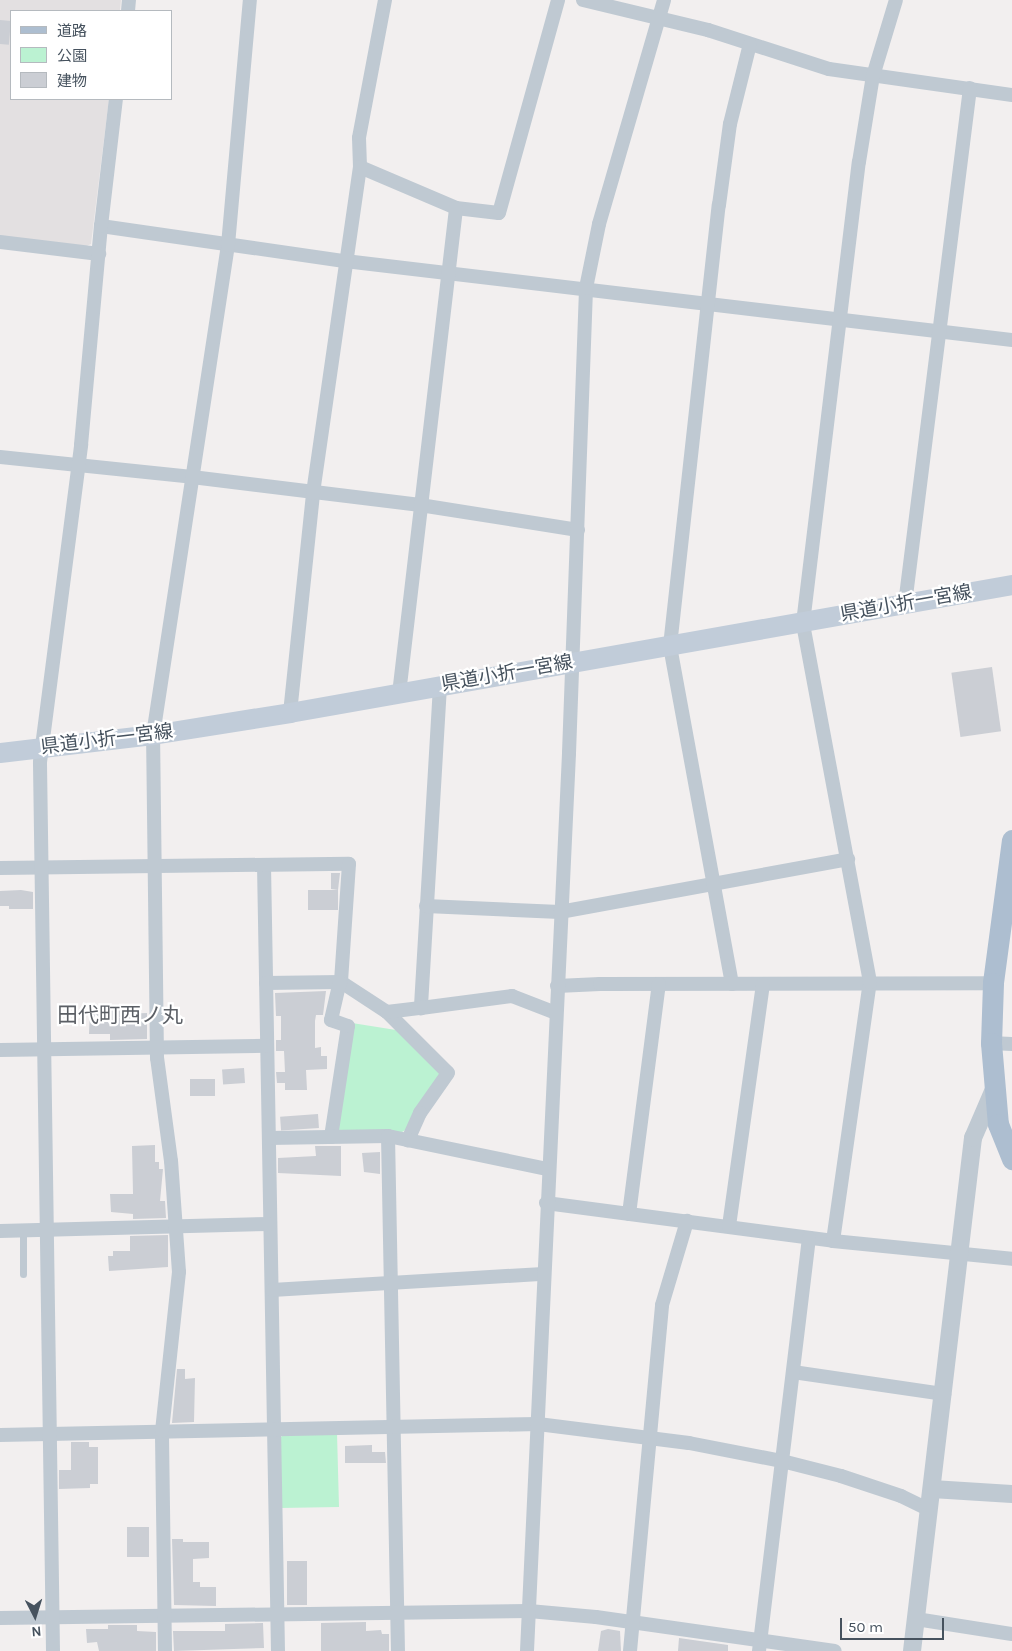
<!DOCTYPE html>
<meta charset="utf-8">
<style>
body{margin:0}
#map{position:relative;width:1012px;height:1651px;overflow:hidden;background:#f2efef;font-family:Karla,"Noto Sans JP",sans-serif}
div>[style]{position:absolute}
.education>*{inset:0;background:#e3e0e1}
.green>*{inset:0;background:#bbf2d2}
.building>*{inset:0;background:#cbced4;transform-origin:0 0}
.service>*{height:7px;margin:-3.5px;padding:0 3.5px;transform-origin:3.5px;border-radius:3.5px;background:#bfc9d2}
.minor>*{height:14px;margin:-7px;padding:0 7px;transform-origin:7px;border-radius:7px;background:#bfc9d2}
.tertiary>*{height:18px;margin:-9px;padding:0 9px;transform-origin:9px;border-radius:9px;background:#bfc9d2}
.secondary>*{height:20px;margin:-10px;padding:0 10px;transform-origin:10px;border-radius:10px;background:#c1ccd9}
.primary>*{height:21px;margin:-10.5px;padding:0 10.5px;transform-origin:10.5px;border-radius:10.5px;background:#adbed0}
span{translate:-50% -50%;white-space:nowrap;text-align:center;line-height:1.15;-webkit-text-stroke:4.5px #fff;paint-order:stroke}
.street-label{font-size:19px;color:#46525e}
.quarter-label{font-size:21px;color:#5b5f65}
.legend{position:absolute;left:10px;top:10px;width:162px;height:90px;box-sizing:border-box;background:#fff;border:1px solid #b5babf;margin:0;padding:6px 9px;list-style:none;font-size:15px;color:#46525e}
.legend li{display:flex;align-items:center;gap:10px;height:25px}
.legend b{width:25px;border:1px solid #b5babf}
.north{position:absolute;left:10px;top:1591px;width:50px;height:50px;-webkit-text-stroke:4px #fff;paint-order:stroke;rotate:175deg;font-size:14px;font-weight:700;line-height:20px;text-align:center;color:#46525e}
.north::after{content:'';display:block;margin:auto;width:18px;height:22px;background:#46525e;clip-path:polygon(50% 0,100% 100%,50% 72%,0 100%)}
.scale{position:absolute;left:840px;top:1618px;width:104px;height:22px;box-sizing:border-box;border:2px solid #46525e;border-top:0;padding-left:6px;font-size:15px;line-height:18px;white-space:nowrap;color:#46525e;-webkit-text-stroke:4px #fff;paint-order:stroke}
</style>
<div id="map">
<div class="education">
<i style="clip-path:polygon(0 0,121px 0,120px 11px,11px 11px,11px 99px,109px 99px,91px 244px,84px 247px,0 238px)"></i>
</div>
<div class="green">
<i style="clip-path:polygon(352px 1023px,396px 1030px,439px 1072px,439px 1078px,409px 1128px,402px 1132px,334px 1132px)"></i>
<i style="clip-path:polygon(337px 1433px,339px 1507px,280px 1508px,279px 1439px,284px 1434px)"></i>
</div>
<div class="building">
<i style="left:0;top:20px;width:11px;height:24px;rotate:5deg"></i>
<i style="left:992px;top:667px;width:65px;height:41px;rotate:82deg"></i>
<i style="clip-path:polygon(331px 873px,340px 873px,338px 890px,331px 889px)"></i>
<i style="clip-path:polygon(21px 890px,33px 892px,33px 909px,9px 909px,9px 906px,0 906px,0 891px)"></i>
<i style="left:308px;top:890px;width:30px;height:20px"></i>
<i style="clip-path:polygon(326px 991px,323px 1015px,316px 1015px,315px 1021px,315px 1048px,321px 1047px,321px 1056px,327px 1056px,327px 1069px,306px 1070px,307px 1090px,285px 1090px,285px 1083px,277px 1083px,276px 1072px,285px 1072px,284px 1051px,276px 1051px,276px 1040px,281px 1040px,281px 1016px,276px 1016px,275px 993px)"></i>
<i style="clip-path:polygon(90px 1009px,120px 1009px,120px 1014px,147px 1013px,147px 1039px,110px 1040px,110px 1034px,89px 1034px)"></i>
<i style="left:244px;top:1068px;width:15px;height:22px;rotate:86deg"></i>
<i style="left:190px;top:1079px;width:25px;height:17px"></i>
<i style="left:318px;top:1114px;width:14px;height:38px;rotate:86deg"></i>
<i style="clip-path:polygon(155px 1145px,155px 1162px,159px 1162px,159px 1169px,163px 1169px,160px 1201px,165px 1201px,166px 1218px,133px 1219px,133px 1214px,111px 1212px,110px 1194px,133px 1194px,132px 1146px)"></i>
<i style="clip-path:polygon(315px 1146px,341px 1146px,341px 1176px,278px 1173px,278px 1158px,316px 1156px)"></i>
<i style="clip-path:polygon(380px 1152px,380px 1174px,364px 1172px,362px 1153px)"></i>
<i style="clip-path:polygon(168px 1235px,168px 1267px,109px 1271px,108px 1256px,113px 1256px,113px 1251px,130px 1251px,130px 1236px)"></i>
<i style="clip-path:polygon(177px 1369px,185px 1369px,185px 1379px,195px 1378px,194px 1422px,172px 1423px)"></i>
<i style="clip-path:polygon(71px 1442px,89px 1442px,89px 1447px,98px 1447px,98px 1484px,90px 1484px,90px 1488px,59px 1489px,59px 1470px,71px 1470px)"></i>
<i style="clip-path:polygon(372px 1445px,372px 1452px,385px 1452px,386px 1463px,345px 1463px,345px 1446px)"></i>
<i style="left:127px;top:1527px;width:22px;height:30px"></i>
<i style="clip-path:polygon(172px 1539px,183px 1539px,183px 1542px,209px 1542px,209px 1558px,193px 1559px,193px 1582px,200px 1582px,200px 1587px,216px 1587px,216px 1606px,174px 1605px)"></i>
<i style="left:287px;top:1561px;width:20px;height:44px"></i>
<i style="clip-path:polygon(366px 1622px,366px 1631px,381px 1630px,382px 1634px,389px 1634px,389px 1651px,321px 1651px,321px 1623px)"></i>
<i style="clip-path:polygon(263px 1623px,264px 1648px,174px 1651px,173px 1631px,225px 1631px,225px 1624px)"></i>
<i style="clip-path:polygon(108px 1625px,137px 1625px,137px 1631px,156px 1632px,156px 1651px,99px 1651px,97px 1642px,87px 1643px,86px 1629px,108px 1629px)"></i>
<i style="clip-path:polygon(608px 1629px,620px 1631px,621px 1651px,598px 1651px,601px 1631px)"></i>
<i style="clip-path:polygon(679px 1638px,728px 1645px,728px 1651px,678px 1651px)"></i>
</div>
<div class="service">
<i style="left:23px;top:1231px;width:43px;rotate:90deg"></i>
</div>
<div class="minor">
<i style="left:385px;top:0;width:140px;rotate:100.7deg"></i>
<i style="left:359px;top:138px;width:29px;rotate:88deg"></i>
<i style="left:360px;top:167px;width:104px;rotate:23.1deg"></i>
<i style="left:456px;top:208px;width:43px;rotate:6.6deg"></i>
<i style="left:499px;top:213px;width:221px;rotate:-74.5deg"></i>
<i style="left:583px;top:0;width:129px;rotate:13.5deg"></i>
<i style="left:708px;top:30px;width:127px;rotate:17.9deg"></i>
<i style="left:829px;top:69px;width:185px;rotate:8.1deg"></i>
<i style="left:128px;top:11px;width:11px;rotate:-85deg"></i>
<i style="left:101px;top:226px;width:246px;rotate:8.2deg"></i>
<i style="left:345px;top:261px;width:672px;rotate:6.75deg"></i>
<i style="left:0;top:242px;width:100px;rotate:6.9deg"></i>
<i style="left:0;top:457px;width:193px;rotate:5.9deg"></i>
<i style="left:192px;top:477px;width:230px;rotate:7deg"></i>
<i style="left:420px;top:505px;width:160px;rotate:9deg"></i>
<i style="left:905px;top:604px;width:520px;rotate:-82.82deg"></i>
<i style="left:440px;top:686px;width:323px;rotate:93.4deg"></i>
<i style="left:421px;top:1008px;width:92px;rotate:-7.5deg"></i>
<i style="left:512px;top:996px;width:47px;rotate:21.1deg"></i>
<i style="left:399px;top:694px;width:489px;rotate:-83.3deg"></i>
<i style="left:290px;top:713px;width:221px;rotate:-84deg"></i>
<i style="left:313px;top:493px;width:329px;rotate:-81.8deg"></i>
<i style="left:264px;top:865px;width:786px;rotate:88.98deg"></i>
<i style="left:0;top:868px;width:349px;rotate:-0.7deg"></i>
<i style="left:349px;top:864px;width:118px;rotate:93.9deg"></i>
<i style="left:341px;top:982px;width:55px;rotate:33.1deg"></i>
<i style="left:387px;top:1012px;width:86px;rotate:45deg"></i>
<i style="left:448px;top:1073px;width:49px;rotate:125deg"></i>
<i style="left:420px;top:1113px;width:30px;rotate:114deg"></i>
<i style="left:426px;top:906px;width:134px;rotate:2.6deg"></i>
<i style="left:560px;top:912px;width:293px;rotate:-10.4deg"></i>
<i style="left:266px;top:983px;width:75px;rotate:-0.8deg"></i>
<i style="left:732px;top:984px;width:344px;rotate:-100.4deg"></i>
<i style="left:670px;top:646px;width:444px;rotate:-83.7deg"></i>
<i style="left:719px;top:205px;width:82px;rotate:-82.3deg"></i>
<i style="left:730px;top:124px;width:82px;rotate:-76deg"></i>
<i style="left:557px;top:986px;width:43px;rotate:-2.7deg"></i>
<i style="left:600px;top:984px;width:393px;rotate:-0.1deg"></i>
<i style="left:387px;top:1012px;width:34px;rotate:-7deg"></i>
<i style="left:991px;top:1043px;width:21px;rotate:3deg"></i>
<i style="left:0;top:1050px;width:267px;rotate:-0.9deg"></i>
<i style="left:388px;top:1136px;width:515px;rotate:88.89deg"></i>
<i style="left:331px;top:1137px;width:112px;rotate:-81.3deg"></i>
<i style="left:348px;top:1026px;width:18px;rotate:-161deg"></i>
<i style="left:331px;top:1020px;width:39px;rotate:-77deg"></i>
<i style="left:269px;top:1138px;width:119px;rotate:-1deg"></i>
<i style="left:388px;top:1136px;width:163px;rotate:11.7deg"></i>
<i style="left:546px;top:1203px;width:290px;rotate:7.5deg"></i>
<i style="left:833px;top:1241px;width:180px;rotate:5.7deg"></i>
<i style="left:629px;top:1214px;width:232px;rotate:-82.6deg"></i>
<i style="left:729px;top:1226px;width:244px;rotate:-82deg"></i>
<i style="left:0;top:1231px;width:270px;rotate:-1.5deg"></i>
<i style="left:833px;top:1241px;width:262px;rotate:-81.9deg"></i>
<i style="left:870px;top:982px;width:365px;rotate:-100.6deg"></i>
<i style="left:803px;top:623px;width:464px;rotate:-83.1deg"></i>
<i style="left:859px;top:162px;width:87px;rotate:-80.8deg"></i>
<i style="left:873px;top:76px;width:79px;rotate:-73.2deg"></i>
<i style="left:272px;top:1290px;width:272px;rotate:-3.4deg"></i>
<i style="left:793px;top:1372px;width:153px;rotate:8.3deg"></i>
<i style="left:0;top:1435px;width:538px;rotate:-1.17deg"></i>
<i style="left:538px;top:1424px;width:152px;rotate:7.2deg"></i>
<i style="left:689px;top:1443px;width:95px;rotate:11deg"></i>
<i style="left:782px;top:1461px;width:61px;rotate:14.3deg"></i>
<i style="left:841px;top:1476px;width:63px;rotate:18.4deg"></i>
<i style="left:901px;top:1496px;width:32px;rotate:26deg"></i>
<i style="left:0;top:1618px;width:529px;rotate:-0.76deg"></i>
<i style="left:529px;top:1611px;width:67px;rotate:5.1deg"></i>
<i style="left:596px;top:1617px;width:241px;rotate:8.1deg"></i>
<i style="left:916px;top:1619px;width:97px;rotate:8.9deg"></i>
<i style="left:53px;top:1651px;width:889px;rotate:-90.84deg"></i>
<i style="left:40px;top:762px;width:320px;rotate:-82.6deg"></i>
<i style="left:81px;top:445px;width:220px;rotate:-84.8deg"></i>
<i style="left:101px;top:226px;width:128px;rotate:-83.3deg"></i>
<i style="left:165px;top:1651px;width:220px;rotate:-90.8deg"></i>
<i style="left:162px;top:1431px;width:160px;rotate:-83.9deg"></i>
<i style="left:179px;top:1272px;width:111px;rotate:-94.1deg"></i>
<i style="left:171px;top:1161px;width:104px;rotate:-97.7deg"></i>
<i style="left:157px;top:1058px;width:323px;rotate:-90.7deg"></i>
<i style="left:153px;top:735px;width:496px;rotate:-81.3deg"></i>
<i style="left:228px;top:245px;width:246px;rotate:-84.9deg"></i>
<i style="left:527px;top:1651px;width:899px;rotate:-87.32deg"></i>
<i style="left:569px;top:753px;width:465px;rotate:-87.9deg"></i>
<i style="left:586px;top:288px;width:65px;rotate:-78.5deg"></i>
<i style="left:599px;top:224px;width:233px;rotate:-73.8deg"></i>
<i style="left:630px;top:1651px;width:347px;rotate:-84.7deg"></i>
<i style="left:662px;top:1305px;width:88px;rotate:-73.4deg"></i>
<i style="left:759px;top:1651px;width:416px;rotate:-83.1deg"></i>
</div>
<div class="tertiary">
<i style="left:932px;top:1489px;width:80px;rotate:3.6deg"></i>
<i style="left:912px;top:1651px;width:517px;rotate:-83.22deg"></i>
<i style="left:973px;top:1138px;width:56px;rotate:-66.7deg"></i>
</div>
<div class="secondary">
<i style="left:0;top:753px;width:154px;rotate:-6.7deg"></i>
<i style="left:153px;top:735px;width:139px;rotate:-9.1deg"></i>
<i style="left:290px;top:713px;width:733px;rotate:-10.05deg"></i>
</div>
<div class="primary">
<i style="left:1012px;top:840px;width:144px;rotate:97.6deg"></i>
<i style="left:993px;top:983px;width:60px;rotate:91.9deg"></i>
<i style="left:991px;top:1043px;width:81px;rotate:85.1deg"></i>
<i style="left:998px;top:1124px;width:38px;rotate:68deg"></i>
</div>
<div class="street-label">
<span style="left:906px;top:604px;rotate:-10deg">県道小折一宮線</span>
<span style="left:507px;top:674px;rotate:-10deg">県道小折一宮線</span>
<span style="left:107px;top:740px;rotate:-7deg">県道小折一宮線</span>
</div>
<div class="quarter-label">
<span style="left:120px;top:1015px">田代町西ノ丸</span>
</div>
<ul class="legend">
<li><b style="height:6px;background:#adbed0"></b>道路</li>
<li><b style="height:14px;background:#bbf2d2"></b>公園</li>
<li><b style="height:14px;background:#cbced4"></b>建物</li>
</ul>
<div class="north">N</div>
<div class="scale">50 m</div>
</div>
